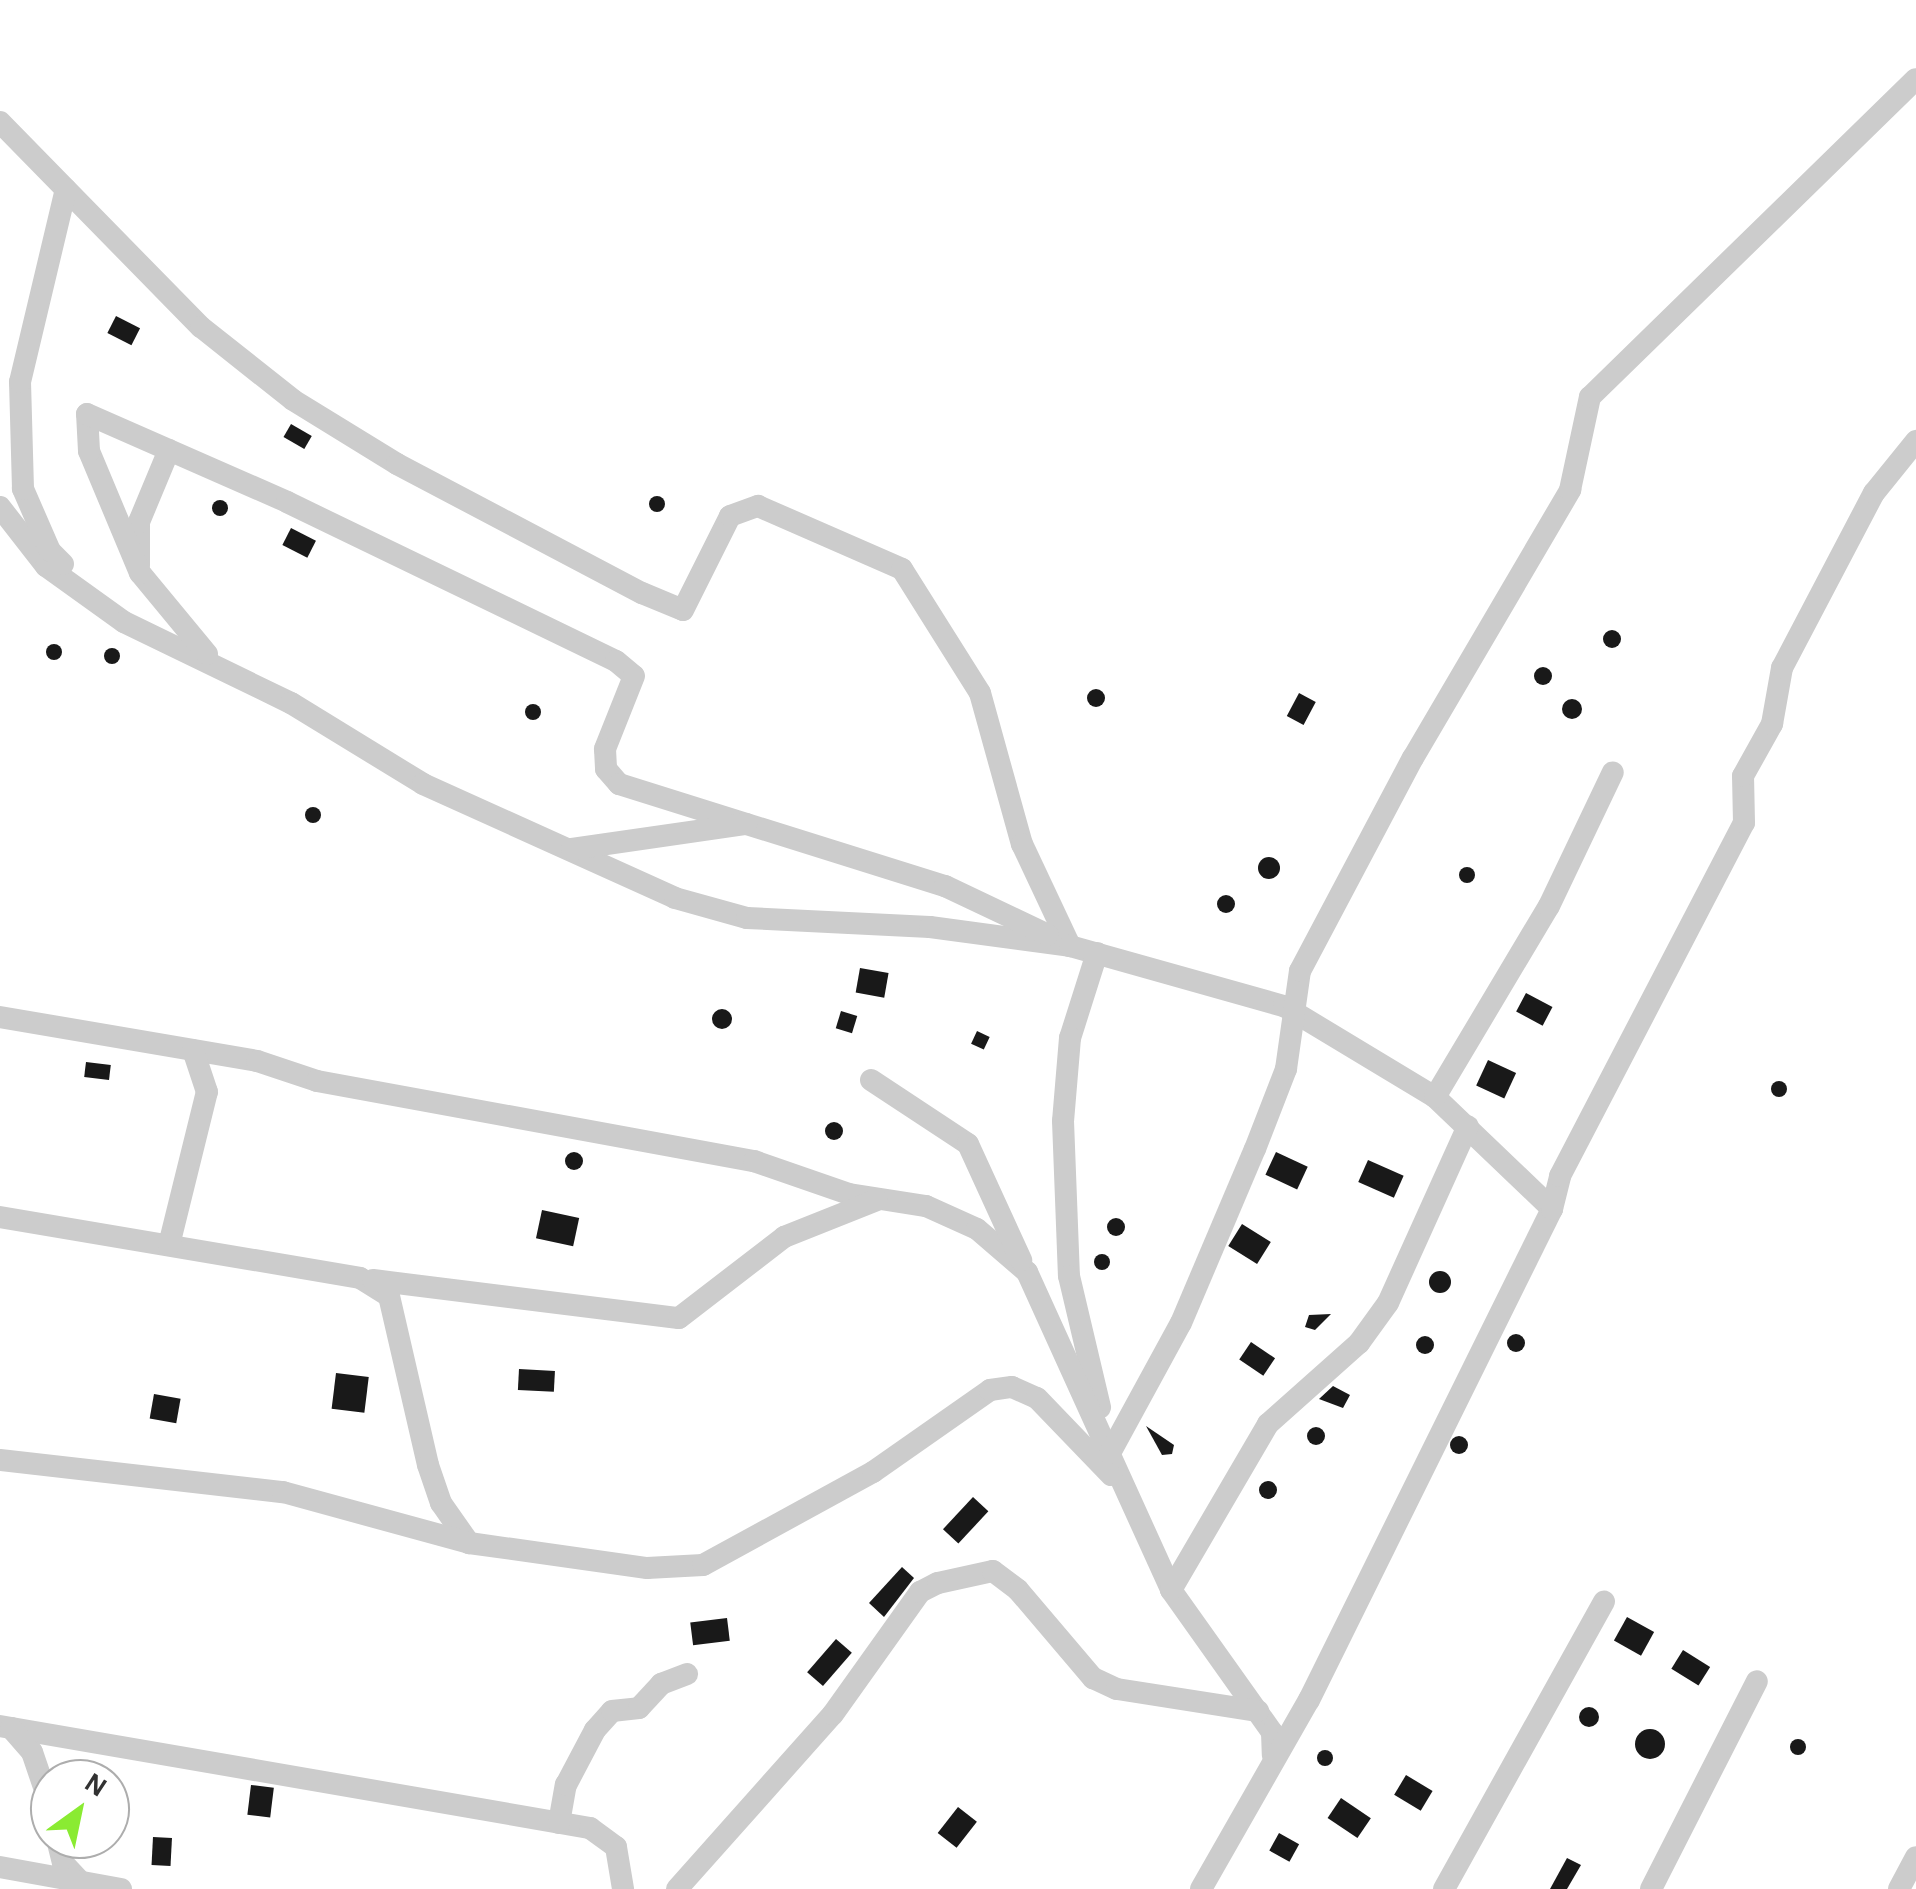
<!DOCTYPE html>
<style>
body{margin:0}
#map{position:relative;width:1916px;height:1889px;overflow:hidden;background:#fff;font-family:"Alegreya Sans",sans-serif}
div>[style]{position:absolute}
.building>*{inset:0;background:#191919;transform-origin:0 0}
.round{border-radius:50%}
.minor>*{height:22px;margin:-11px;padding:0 11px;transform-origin:11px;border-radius:11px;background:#ccc}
span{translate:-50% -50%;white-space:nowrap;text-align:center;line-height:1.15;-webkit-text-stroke:10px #fff;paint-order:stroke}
.north{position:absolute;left:30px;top:1759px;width:100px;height:100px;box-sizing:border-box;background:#fff;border:2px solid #adadad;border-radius:50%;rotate:33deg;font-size:28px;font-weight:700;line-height:40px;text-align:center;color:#323232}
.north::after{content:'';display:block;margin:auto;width:35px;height:45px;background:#8aeb32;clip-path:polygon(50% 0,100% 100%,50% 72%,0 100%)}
</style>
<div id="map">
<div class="building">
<i style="left:116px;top:316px;width:27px;height:19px;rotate:27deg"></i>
<i style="left:291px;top:424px;width:24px;height:15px;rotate:30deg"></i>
<i class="round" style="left:649px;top:496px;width:16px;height:16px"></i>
<i class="round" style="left:212px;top:500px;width:16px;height:16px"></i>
<i style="left:291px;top:528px;width:28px;height:19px;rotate:27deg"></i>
<i class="round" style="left:1603px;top:630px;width:18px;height:18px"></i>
<i class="round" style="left:46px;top:644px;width:16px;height:16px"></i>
<i class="round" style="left:104px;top:648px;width:16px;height:16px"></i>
<i class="round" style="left:1534px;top:667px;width:18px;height:18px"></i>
<i class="round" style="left:1087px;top:689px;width:18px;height:18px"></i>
<i style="left:1299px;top:693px;width:19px;height:26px;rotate:28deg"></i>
<i class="round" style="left:1562px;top:699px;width:20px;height:20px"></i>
<i class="round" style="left:525px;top:704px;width:16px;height:16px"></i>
<i class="round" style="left:305px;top:807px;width:16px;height:16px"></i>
<i class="round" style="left:1258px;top:857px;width:22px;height:22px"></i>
<i class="round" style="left:1459px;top:867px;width:16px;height:16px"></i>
<i class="round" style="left:1217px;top:895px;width:18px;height:18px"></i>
<i style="left:860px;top:968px;width:29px;height:25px;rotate:10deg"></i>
<i style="left:1526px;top:993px;width:30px;height:21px;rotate:28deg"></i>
<i class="round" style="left:712px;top:1009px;width:20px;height:20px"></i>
<i style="left:841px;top:1011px;width:17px;height:18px;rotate:17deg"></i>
<i style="left:977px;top:1031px;width:14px;height:14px;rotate:25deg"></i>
<i style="left:1488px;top:1060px;width:31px;height:28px;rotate:25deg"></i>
<i style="left:86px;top:1062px;width:25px;height:15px;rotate:7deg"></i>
<i class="round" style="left:1771px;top:1081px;width:16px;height:16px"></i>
<i class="round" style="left:825px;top:1122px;width:18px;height:18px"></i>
<i style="left:1276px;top:1152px;width:35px;height:25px;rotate:25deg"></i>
<i class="round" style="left:565px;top:1152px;width:18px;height:18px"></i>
<i style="left:1368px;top:1160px;width:39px;height:24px;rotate:24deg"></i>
<i style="left:542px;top:1210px;width:38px;height:29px;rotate:12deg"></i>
<i class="round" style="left:1107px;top:1218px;width:18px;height:18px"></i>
<i style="left:1242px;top:1224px;width:34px;height:26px;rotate:32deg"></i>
<i class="round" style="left:1094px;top:1254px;width:16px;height:16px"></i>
<i class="round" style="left:1429px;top:1271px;width:22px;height:22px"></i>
<i style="clip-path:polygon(1331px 1314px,1315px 1330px,1305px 1327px,1309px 1315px)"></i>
<i class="round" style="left:1507px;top:1334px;width:18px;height:18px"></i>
<i class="round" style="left:1416px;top:1336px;width:18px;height:18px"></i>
<i style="left:1251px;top:1342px;width:29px;height:21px;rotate:34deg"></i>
<i style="left:519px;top:1369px;width:36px;height:21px;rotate:3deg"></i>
<i style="left:336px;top:1373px;width:33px;height:36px;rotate:7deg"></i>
<i style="clip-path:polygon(1333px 1386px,1350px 1395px,1343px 1408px,1319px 1399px)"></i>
<i style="left:154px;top:1394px;width:27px;height:25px;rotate:10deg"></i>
<i style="clip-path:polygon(1146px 1426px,1174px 1445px,1172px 1454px,1162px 1455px)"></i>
<i class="round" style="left:1307px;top:1427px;width:18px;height:18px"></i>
<i class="round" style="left:1450px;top:1436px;width:18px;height:18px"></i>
<i class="round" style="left:1259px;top:1481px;width:18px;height:18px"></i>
<i style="left:973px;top:1497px;width:21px;height:44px;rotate:43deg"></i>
<i style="clip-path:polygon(902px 1567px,914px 1578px,884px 1617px,869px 1603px)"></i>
<i style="left:1627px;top:1617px;width:31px;height:27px;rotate:29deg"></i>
<i style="left:727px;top:1618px;width:23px;height:37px;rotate:83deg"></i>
<i style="left:836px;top:1639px;width:21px;height:44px;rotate:41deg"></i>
<i style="left:1683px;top:1650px;width:32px;height:22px;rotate:32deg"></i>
<i class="round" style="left:1579px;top:1707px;width:20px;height:20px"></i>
<i class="round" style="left:1635px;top:1729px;width:30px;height:30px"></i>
<i class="round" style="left:1790px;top:1739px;width:16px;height:16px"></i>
<i class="round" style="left:1317px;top:1750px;width:16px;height:16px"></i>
<i style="left:1406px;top:1775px;width:31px;height:23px;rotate:31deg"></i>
<i style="left:251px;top:1785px;width:23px;height:30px;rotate:7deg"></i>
<i style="left:1341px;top:1798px;width:36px;height:24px;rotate:34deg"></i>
<i style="left:958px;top:1807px;width:24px;height:33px;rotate:38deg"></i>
<i style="left:1279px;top:1833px;width:23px;height:20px;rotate:29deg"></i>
<i style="left:153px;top:1837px;width:19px;height:28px;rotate:3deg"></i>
<i style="clip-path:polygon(1567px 1858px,1581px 1865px,1567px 1889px,1550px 1889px)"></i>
</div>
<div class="minor">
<i style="left:0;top:122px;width:287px;rotate:45.6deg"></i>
<i style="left:201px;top:327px;width:117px;rotate:38.4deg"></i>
<i style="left:293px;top:400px;width:122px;rotate:31.6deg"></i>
<i style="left:397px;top:464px;width:277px;rotate:27.8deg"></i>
<i style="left:642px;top:593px;width:44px;rotate:22.5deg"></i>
<i style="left:683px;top:610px;width:105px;rotate:-63.4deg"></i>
<i style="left:730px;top:516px;width:30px;rotate:-20deg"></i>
<i style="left:758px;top:506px;width:157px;rotate:23.6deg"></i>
<i style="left:902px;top:569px;width:146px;rotate:57.8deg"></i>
<i style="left:980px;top:693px;width:157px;rotate:74.5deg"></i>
<i style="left:1022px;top:844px;width:113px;rotate:64.8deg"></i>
<i style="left:0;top:507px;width:75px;rotate:52.1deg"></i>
<i style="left:46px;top:566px;width:96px;rotate:35.7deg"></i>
<i style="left:124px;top:622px;width:186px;rotate:25.9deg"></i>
<i style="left:291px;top:703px;width:155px;rotate:31.5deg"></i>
<i style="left:423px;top:784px;width:277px;rotate:24.3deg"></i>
<i style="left:675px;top:898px;width:75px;rotate:15.5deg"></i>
<i style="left:747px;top:918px;width:183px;rotate:2.8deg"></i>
<i style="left:930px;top:927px;width:141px;rotate:7.7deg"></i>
<i style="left:1070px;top:946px;width:222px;rotate:15.7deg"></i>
<i style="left:1284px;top:1006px;width:176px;rotate:31.1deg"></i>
<i style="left:1435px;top:1097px;width:162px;rotate:43.7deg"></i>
<i style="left:63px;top:564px;width:18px;rotate:-135deg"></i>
<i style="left:50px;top:551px;width:68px;rotate:-113.5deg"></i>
<i style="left:23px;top:489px;width:107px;rotate:-91.6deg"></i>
<i style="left:20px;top:382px;width:198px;rotate:-76.6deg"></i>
<i style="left:139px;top:565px;width:43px;rotate:-90deg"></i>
<i style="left:139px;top:522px;width:78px;rotate:-67.4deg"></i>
<i style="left:207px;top:654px;width:105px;rotate:-129.6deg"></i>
<i style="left:140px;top:573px;width:132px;rotate:-112.7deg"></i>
<i style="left:89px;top:451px;width:37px;rotate:-93deg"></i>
<i style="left:87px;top:414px;width:219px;rotate:23.7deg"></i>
<i style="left:287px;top:502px;width:365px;rotate:25.8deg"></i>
<i style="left:616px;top:661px;width:23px;rotate:40deg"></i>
<i style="left:634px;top:676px;width:79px;rotate:111.7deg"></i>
<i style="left:605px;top:749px;width:20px;rotate:87deg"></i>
<i style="left:606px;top:769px;width:20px;rotate:49deg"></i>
<i style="left:619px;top:784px;width:342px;rotate:17.4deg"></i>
<i style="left:945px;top:886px;width:114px;rotate:25.4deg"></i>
<i style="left:572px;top:849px;width:176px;rotate:-8.2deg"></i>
<i style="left:1097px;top:953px;width:89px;rotate:107.6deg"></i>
<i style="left:1070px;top:1038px;width:83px;rotate:94.8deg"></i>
<i style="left:1063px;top:1121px;width:155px;rotate:87.8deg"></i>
<i style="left:1069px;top:1276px;width:135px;rotate:76.7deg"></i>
<i style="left:0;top:1017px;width:261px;rotate:9.7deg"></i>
<i style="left:257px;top:1061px;width:63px;rotate:18.4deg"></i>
<i style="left:317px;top:1081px;width:444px;rotate:10.4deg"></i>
<i style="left:754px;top:1161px;width:101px;rotate:19.2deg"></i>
<i style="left:849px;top:1194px;width:78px;rotate:8.9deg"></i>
<i style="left:926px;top:1206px;width:56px;rotate:24.3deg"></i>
<i style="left:977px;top:1229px;width:66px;rotate:40.7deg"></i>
<i style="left:1027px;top:1272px;width:349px;rotate:65.6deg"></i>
<i style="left:1171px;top:1590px;width:174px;rotate:54.6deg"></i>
<i style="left:1272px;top:1732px;width:23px;rotate:88deg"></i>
<i style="left:871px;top:1080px;width:116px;rotate:33.4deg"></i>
<i style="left:968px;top:1144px;width:128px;rotate:65.4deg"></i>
<i style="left:1435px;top:1097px;width:222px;rotate:-59.2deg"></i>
<i style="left:1549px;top:906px;width:148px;rotate:-64.5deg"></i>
<i style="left:0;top:1217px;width:365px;rotate:9.6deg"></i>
<i style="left:360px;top:1278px;width:34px;rotate:32deg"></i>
<i style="left:389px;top:1296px;width:173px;rotate:77deg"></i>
<i style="left:428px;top:1465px;width:40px;rotate:71.1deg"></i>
<i style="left:441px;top:1503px;width:49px;rotate:55deg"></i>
<i style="left:469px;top:1543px;width:180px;rotate:8deg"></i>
<i style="left:647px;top:1568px;width:56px;rotate:-3.1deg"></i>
<i style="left:703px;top:1565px;width:194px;rotate:-28.7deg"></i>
<i style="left:873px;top:1472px;width:143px;rotate:-35deg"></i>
<i style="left:990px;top:1390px;width:22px;rotate:-8deg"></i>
<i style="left:1012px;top:1387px;width:27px;rotate:24deg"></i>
<i style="left:1037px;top:1398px;width:107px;rotate:46.1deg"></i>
<i style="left:169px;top:1245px;width:158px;rotate:-76.1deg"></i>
<i style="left:207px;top:1092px;width:44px;rotate:-108.4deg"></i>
<i style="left:373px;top:1280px;width:308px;rotate:7.1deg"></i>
<i style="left:679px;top:1318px;width:133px;rotate:-37.6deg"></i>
<i style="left:784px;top:1237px;width:100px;rotate:-21.7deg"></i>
<i style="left:1110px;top:1453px;width:148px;rotate:-61.4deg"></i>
<i style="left:1181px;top:1323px;width:189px;rotate:-67deg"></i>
<i style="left:1255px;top:1149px;width:86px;rotate:-68.8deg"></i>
<i style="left:1286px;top:1069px;width:99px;rotate:-81.9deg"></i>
<i style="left:1300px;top:971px;width:241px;rotate:-62.1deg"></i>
<i style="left:1413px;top:758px;width:311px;rotate:-59.6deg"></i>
<i style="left:1570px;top:490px;width:95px;rotate:-77.9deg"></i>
<i style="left:1590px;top:397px;width:455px;rotate:-44.3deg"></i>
<i style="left:0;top:1460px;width:285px;rotate:6.5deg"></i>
<i style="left:283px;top:1492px;width:193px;rotate:15.3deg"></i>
<i style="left:1171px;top:1590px;width:192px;rotate:-59.7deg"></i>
<i style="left:1268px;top:1424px;width:122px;rotate:-41.7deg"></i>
<i style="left:1359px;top:1343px;width:49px;rotate:-54.1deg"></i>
<i style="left:1388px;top:1303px;width:194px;rotate:-65.7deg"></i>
<i style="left:0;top:1726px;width:599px;rotate:9.81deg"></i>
<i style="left:590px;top:1828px;width:32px;rotate:36deg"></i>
<i style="left:616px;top:1847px;width:43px;rotate:80.5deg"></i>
<i style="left:11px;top:1728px;width:32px;rotate:49deg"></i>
<i style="left:32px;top:1752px;width:56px;rotate:71.2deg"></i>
<i style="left:559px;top:1823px;width:39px;rotate:-80deg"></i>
<i style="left:566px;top:1785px;width:62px;rotate:-62.2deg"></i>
<i style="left:595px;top:1730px;width:25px;rotate:-48deg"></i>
<i style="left:612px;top:1711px;width:27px;rotate:-6deg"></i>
<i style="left:639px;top:1708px;width:33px;rotate:-47deg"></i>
<i style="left:661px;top:1684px;width:28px;rotate:-21deg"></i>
<i style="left:57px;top:1839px;width:25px;rotate:76deg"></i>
<i style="left:63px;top:1863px;width:23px;rotate:47deg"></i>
<i style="left:0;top:1867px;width:123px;rotate:10.3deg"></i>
<i style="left:677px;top:1889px;width:234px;rotate:-48.3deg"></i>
<i style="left:833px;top:1714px;width:150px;rotate:-54.5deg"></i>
<i style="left:920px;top:1592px;width:20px;rotate:-27deg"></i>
<i style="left:938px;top:1583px;width:56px;rotate:-12.3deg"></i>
<i style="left:993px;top:1571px;width:31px;rotate:37deg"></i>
<i style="left:1018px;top:1590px;width:116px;rotate:49.6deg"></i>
<i style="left:1093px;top:1678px;width:26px;rotate:25deg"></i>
<i style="left:1117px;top:1689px;width:143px;rotate:8.9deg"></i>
<i style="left:1201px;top:1889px;width:218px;rotate:-60.3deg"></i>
<i style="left:1309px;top:1700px;width:548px;rotate:-63.67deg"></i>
<i style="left:1552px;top:1209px;width:34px;rotate:-76deg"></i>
<i style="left:1560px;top:1176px;width:398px;rotate:-62.5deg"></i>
<i style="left:1744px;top:823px;width:47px;rotate:-91.2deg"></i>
<i style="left:1743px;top:776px;width:60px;rotate:-60.9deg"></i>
<i style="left:1772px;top:724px;width:57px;rotate:-79.9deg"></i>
<i style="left:1782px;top:668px;width:198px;rotate:-62.3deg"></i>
<i style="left:1874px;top:493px;width:67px;rotate:-51.1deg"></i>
<i style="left:1444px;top:1889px;width:329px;rotate:-60.9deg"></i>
<i style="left:1651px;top:1889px;width:233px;rotate:-63deg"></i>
<i style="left:1899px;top:1889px;width:36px;rotate:-62deg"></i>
</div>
<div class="north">N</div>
</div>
